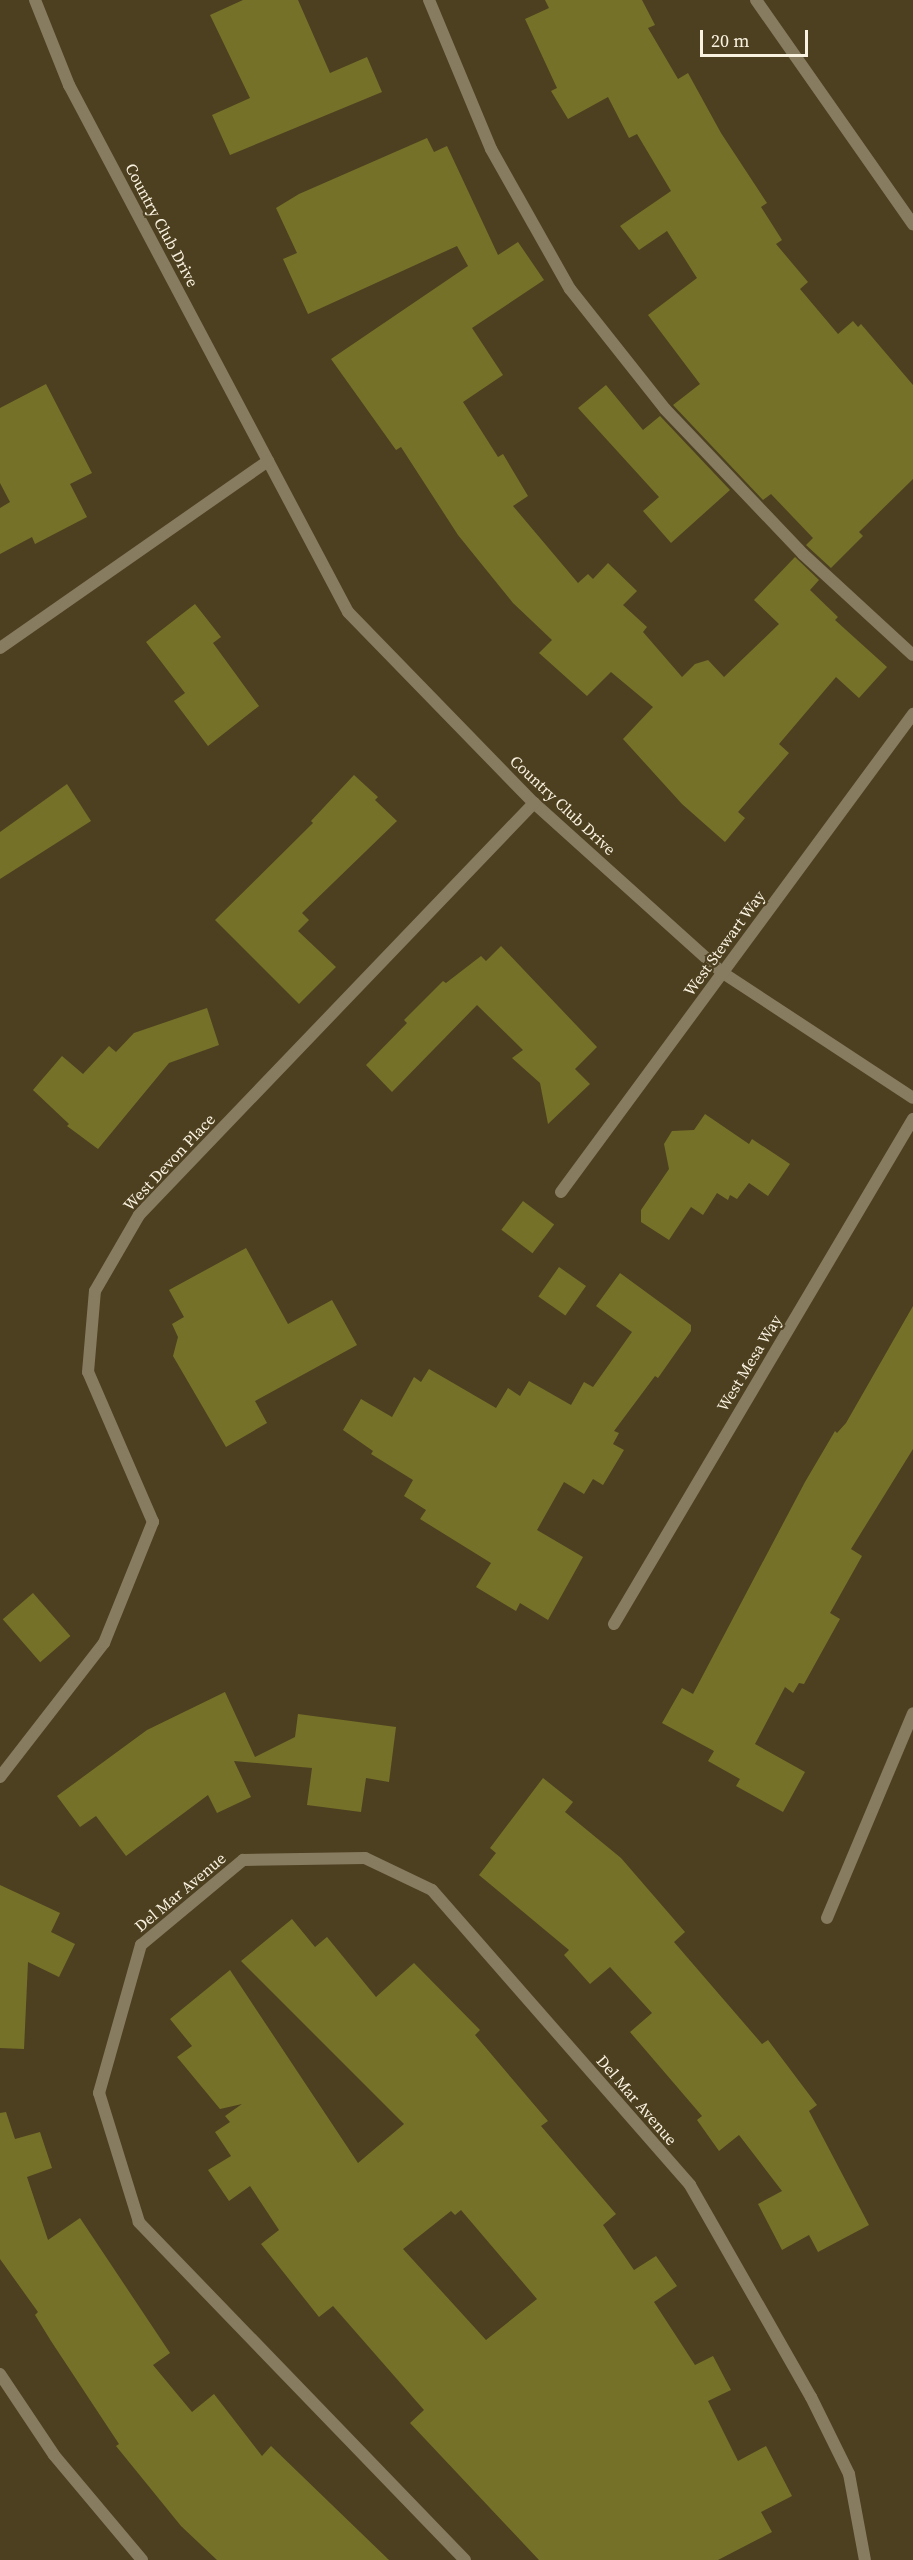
<!DOCTYPE html>
<style>
body{margin:0}
#map{position:relative;width:913px;height:2560px;overflow:hidden;background:#4d4020;font-family:"Source Serif 4",serif}
div>[style]{position:absolute}
.building>*{inset:0;background:#757129;transform-origin:0 0}
.service>*{height:12px;margin:-6px;padding:0 6px;transform-origin:6px;border-radius:6px;background:#877b60}
.minor>*{height:12px;margin:-6px;padding:0 6px;transform-origin:6px;border-radius:6px;background:#877b60}
span{translate:-50% -50%;white-space:nowrap;text-align:center;line-height:1.15;-webkit-text-stroke:4.5px #4d4020;paint-order:stroke}
.street-label{font-size:16px;color:#faf2e0}
.scale{position:absolute;left:700px;top:30px;width:108px;height:27px;box-sizing:border-box;border:3px solid #faf2e0;border-top:0;padding-left:8px;font-size:18px;line-height:21px;white-space:nowrap;color:#faf2e0;-webkit-text-stroke:4px #4d4020;paint-order:stroke}
</style>
<div id="map">
<div class="building">
<i style="clip-path:polygon(243px 0,298px 0,330px 73px,367px 57px,382px 92px,230px 155px,212px 115px,250px 98px,210px 15px)"></i>
<i style="clip-path:polygon(545px 0,642px 0,655px 25px,648px 28px,678px 79px,688px 73px,721px 133px,767px 203px,761px 207px,782px 240px,776px 244px,808px 282px,800px 289px,838px 334px,853px 321px,858px 327px,861px 324px,913px 385px,913px 479px,859px 532px,863px 536px,831px 568px,806px 545px,813px 538px,771px 494px,763px 500px,673px 405px,700px 384px,648px 315px,697px 278px,667px 231px,639px 250px,620px 226px,671px 191px,637px 134px,629px 138px,608px 97px,568px 119px,551px 91px,557px 88px,525px 19px,549px 8px)"></i>
<i style="clip-path:polygon(427px 138px,434px 152px,447px 146px,498px 255px,518px 242px,544px 280px,472px 328px,503px 375px,463px 402px,498px 457px,503px 454px,528px 496px,513px 506px,578px 583px,588px 574px,593px 579px,608px 563px,637px 591px,623px 605px,647px 627px,643px 632px,682px 677px,695px 664px,708px 660px,724px 677px,779px 624px,754px 600px,795px 557px,819px 580px,810px 590px,838px 617px,835px 620px,887px 667px,859px 698px,836px 677px,779px 744px,789px 753px,738px 812px,745px 818px,725px 842px,682px 804px,623px 739px,653px 707px,611px 672px,587px 696px,539px 653px,552px 640px,513px 603px,458px 535px,401px 447px,396px 450px,331px 359px,468px 266px,457px 246px,308px 314px,283px 259px,297px 253px,276px 208px,299px 194px)"></i>
<i style="clip-path:polygon(46px 384px,92px 473px,70px 484px,87px 517px,35px 544px,32px 537px,0 554px,0 508px,10px 502px,0 483px,0 408px)"></i>
<i style="clip-path:polygon(606px 385px,643px 430px,660px 416px,730px 490px,671px 543px,643px 511px,659px 497px,578px 408px)"></i>
<i style="clip-path:polygon(195px 604px,221px 637px,213px 643px,259px 706px,208px 746px,174px 701px,185px 693px,146px 642px)"></i>
<i style="clip-path:polygon(354px 775px,378px 797px,375px 800px,397px 821px,302px 913px,309px 920px,298px 931px,336px 967px,299px 1004px,215px 920px,313px 823px,311px 821px)"></i>
<i style="clip-path:polygon(67px 784px,91px 821px,0 879px,0 832px)"></i>
<i style="clip-path:polygon(501px 946px,597px 1047px,575px 1069px,590px 1084px,548px 1124px,540px 1083px,512px 1058px,523px 1050px,477px 1005px,392px 1092px,366px 1065px,407px 1023px,404px 1020px,443px 981px,446px 983px,481px 956px,486px 961px)"></i>
<i style="clip-path:polygon(207px 1008px,219px 1045px,169px 1063px,98px 1149px,67px 1126px,69px 1124px,33px 1090px,62px 1056px,83px 1074px,109px 1046px,116px 1052px,134px 1033px)"></i>
<i style="clip-path:polygon(705px 1114px,749px 1144px,752px 1139px,790px 1164px,768px 1196px,749px 1183px,737px 1199px,730px 1195px,728px 1200px,717px 1193px,703px 1215px,691px 1207px,669px 1240px,641px 1222px,641px 1210px,669px 1169px,664px 1144px,672px 1131px,694px 1130px)"></i>
<i style="left:523px;top:1201px;width:39px;height:36px;rotate:37deg"></i>
<i style="clip-path:polygon(246px 1248px,288px 1324px,332px 1300px,357px 1345px,255px 1401px,267px 1423px,226px 1447px,173px 1356px,178px 1337px,172px 1324px,184px 1317px,169px 1290px)"></i>
<i style="left:559px;top:1267px;width:33px;height:36px;rotate:35deg"></i>
<i style="clip-path:polygon(620px 1273px,691px 1325px,691px 1331px,658px 1378px,655px 1376px,614px 1431px,619px 1433px,613px 1444px,624px 1450px,603px 1485px,593px 1479px,584px 1494px,564px 1482px,537px 1530px,583px 1557px,548px 1620px,520px 1603px,516px 1611px,476px 1587px,491px 1563px,420px 1519px,426px 1510px,404px 1496px,413px 1480px,371px 1454px,373px 1451px,343px 1430px,361px 1399px,392px 1417px,414px 1377px,421px 1382px,429px 1369px,496px 1408px,508px 1388px,520px 1396px,529px 1381px,571px 1405px,584px 1382px,593px 1387px,632px 1332px,596px 1306px)"></i>
<i style="clip-path:polygon(913px 1306px,913px 1449px,851px 1549px,862px 1556px,830px 1613px,840px 1619px,804px 1684px,799px 1683px,793px 1693px,785px 1687px,755px 1744px,805px 1772px,783px 1812px,736px 1786px,740px 1779px,708px 1761px,714px 1751px,662px 1723px,682px 1688px,693px 1694px,805px 1482px,835px 1431px,837px 1433px,846px 1423px)"></i>
<i style="left:33px;top:1593px;width:57px;height:40px;rotate:49deg"></i>
<i style="clip-path:polygon(225px 1692px,255px 1757px,295px 1737px,298px 1714px,396px 1727px,389px 1782px,366px 1778px,361px 1812px,307px 1805px,312px 1768px,234px 1761px,251px 1797px,217px 1813px,208px 1795px,126px 1856px,96px 1816px,80px 1827px,57px 1796px,147px 1730px)"></i>
<i style="clip-path:polygon(543px 1778px,573px 1802px,565px 1812px,621px 1858px,685px 1932px,674px 1942px,762px 2044px,768px 2040px,817px 2105px,809px 2111px,869px 2225px,818px 2252px,809px 2235px,782px 2250px,758px 2204px,782px 2191px,739px 2135px,719px 2151px,697px 2120px,702px 2116px,630px 2032px,652px 2013px,610px 1967px,590px 1984px,564px 1955px,569px 1950px,479px 1875px,496px 1853px,490px 1848px)"></i>
<i style="clip-path:polygon(0 1885px,60px 1913px,51px 1932px,75px 1944px,59px 1977px,28px 1962px,24px 2049px,0 2048px)"></i>
<i style="clip-path:polygon(evenodd,292px 1919px,315px 1947px,327px 1937px,376px 1997px,414px 1963px,480px 2030px,475px 2035px,548px 2121px,541px 2126px,616px 2214px,603px 2225px,634px 2270px,656px 2256px,677px 2286px,654px 2302px,695px 2365px,713px 2356px,731px 2390px,708px 2401px,738px 2461px,766px 2446px,792px 2496px,761px 2512px,772px 2532px,718px 2560px,539px 2560px,410px 2423px,424px 2410px,333px 2306px,319px 2317px,261px 2244px,279px 2230px,250px 2186px,229px 2201px,208px 2170px,231px 2156px,215px 2132px,230px 2122px,225px 2116px,242px 2104px,220px 2109px,177px 2057px,192px 2046px,170px 2019px,230px 1970px,358px 2163px,404px 2124px,241px 1961px,292px 1919px,461px 2210px,537px 2299px,486px 2340px,403px 2249px,451px 2211px,455px 2215px,461px 2210px)"></i>
<i style="clip-path:polygon(6px 2112px,15px 2139px,40px 2132px,52px 2168px,27px 2177px,48px 2240px,80px 2218px,170px 2353px,153px 2365px,192px 2412px,214px 2394px,262px 2456px,271px 2446px,389px 2560px,217px 2560px,181px 2526px,116px 2446px,119px 2444px,51px 2341px,35px 2315px,38px 2312px,0 2259px,0 2113px)"></i>
</div>
<div class="service">
<i style="left:429px;top:0;width:161px;rotate:67.4deg"></i>
<i style="left:491px;top:149px;width:161px;rotate:60.6deg"></i>
<i style="left:570px;top:289px;width:153px;rotate:51.6deg"></i>
<i style="left:665px;top:409px;width:200px;rotate:46.4deg"></i>
<i style="left:803px;top:554px;width:149px;rotate:42.6deg"></i>
<i style="left:827px;top:1918px;width:222px;rotate:-67.2deg"></i>
<i style="left:0;top:2374px;width:97px;rotate:56.3deg"></i>
<i style="left:54px;top:2455px;width:137px;rotate:50deg"></i>
</div>
<div class="minor">
<i style="left:35px;top:0;width:92px;rotate:68.2deg"></i>
<i style="left:69px;top:85px;width:596px;rotate:62.1deg"></i>
<i style="left:348px;top:612px;width:267px;rotate:45.8deg"></i>
<i style="left:534px;top:803px;width:254px;rotate:42deg"></i>
<i style="left:723px;top:973px;width:227px;rotate:33.3deg"></i>
<i style="left:756px;top:0;width:274px;rotate:55deg"></i>
<i style="left:0;top:648px;width:327px;rotate:-34.9deg"></i>
<i style="left:561px;top:1192px;width:594px;rotate:-53.63deg"></i>
<i style="left:614px;top:1624px;width:587px;rotate:-59.37deg"></i>
<i style="left:0;top:1777px;width:170px;rotate:-52.2deg"></i>
<i style="left:104px;top:1643px;width:131px;rotate:-68deg"></i>
<i style="left:153px;top:1522px;width:163px;rotate:-113.4deg"></i>
<i style="left:88px;top:1372px;width:81px;rotate:-85.1deg"></i>
<i style="left:95px;top:1291px;width:88px;rotate:-59.9deg"></i>
<i style="left:139px;top:1215px;width:571px;rotate:-46.21deg"></i>
<i style="left:465px;top:2560px;width:470px;rotate:-134deg"></i>
<i style="left:139px;top:2222px;width:135px;rotate:-107.2deg"></i>
<i style="left:99px;top:2093px;width:154px;rotate:-74.2deg"></i>
<i style="left:141px;top:1945px;width:133px;rotate:-39.8deg"></i>
<i style="left:243px;top:1860px;width:122px;rotate:-0.9deg"></i>
<i style="left:365px;top:1858px;width:74px;rotate:25.5deg"></i>
<i style="left:432px;top:1890px;width:392px;rotate:48.8deg"></i>
<i style="left:690px;top:2185px;width:244px;rotate:60.3deg"></i>
<i style="left:811px;top:2397px;width:86px;rotate:63.7deg"></i>
<i style="left:849px;top:2474px;width:87px;rotate:79.5deg"></i>
</div>
<div class="street-label">
<span style="left:162px;top:225px;rotate:62deg">Country Club Drive</span>
<span style="left:563px;top:805px;rotate:43deg">Country Club Drive</span>
<span style="left:724px;top:943px;rotate:-54deg">West Stewart Way</span>
<span style="left:169px;top:1162px;rotate:-47deg">West Devon Place</span>
<span style="left:749px;top:1363px;rotate:-59deg">West Mesa Way</span>
<span style="left:180px;top:1892px;rotate:-40deg">Del Mar Avenue</span>
<span style="left:637px;top:2100px;rotate:49deg">Del Mar Avenue</span>
</div>
<div class="scale">20 m</div>
</div>
